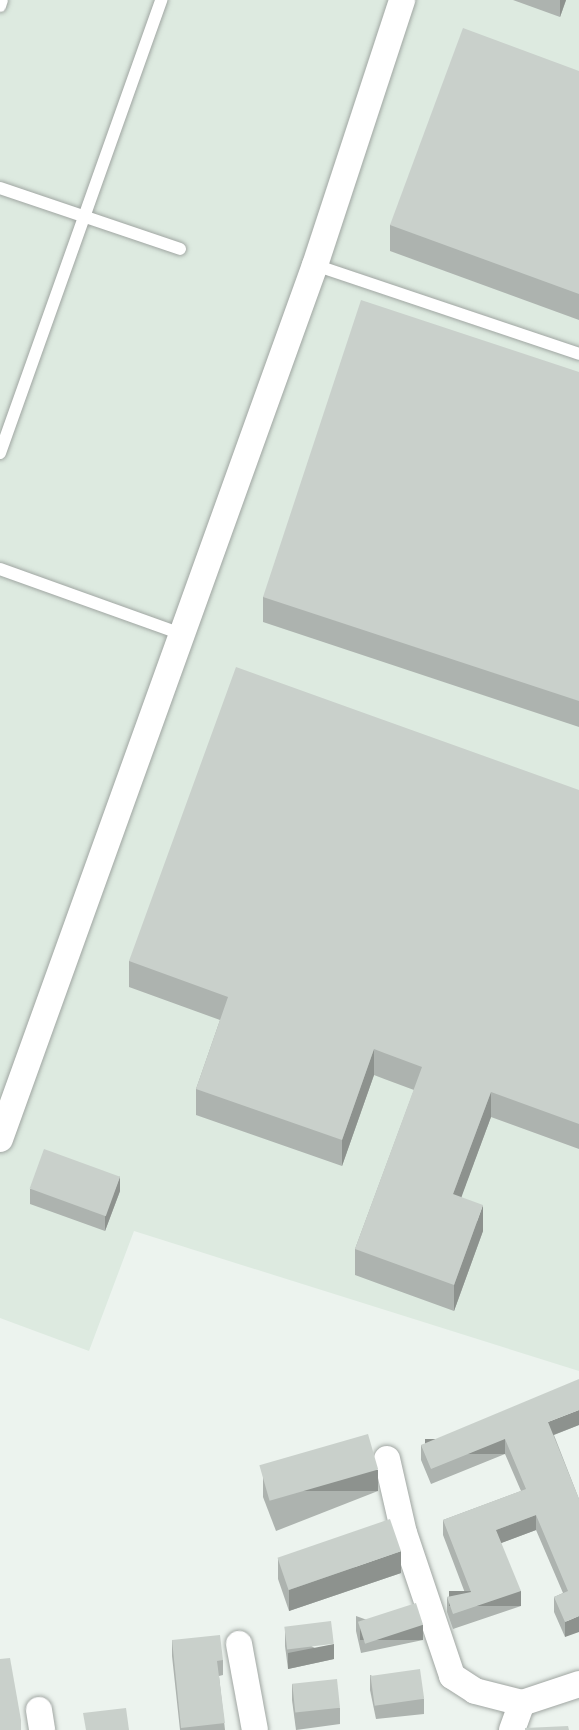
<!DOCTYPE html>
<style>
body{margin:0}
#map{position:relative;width:579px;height:1730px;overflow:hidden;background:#ecf3ee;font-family:"IBM Plex Sans",sans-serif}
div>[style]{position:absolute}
.built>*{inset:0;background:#ddeae0}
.roads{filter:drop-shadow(0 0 2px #a0a6a2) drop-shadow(0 0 2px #a0a6a2)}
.service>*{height:12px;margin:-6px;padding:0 6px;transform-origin:6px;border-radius:6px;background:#fff}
.minor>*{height:26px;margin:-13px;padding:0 13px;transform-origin:13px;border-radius:13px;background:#fff}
.wall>*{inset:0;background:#adb3af}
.shaded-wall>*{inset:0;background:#8d928e;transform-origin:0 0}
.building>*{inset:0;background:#c9d0cb;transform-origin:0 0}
span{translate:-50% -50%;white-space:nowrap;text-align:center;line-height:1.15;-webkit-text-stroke:5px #fff;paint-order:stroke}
</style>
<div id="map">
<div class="built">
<i style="clip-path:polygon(0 0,579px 0,579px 1371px,134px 1231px,89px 1351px,0 1318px)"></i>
</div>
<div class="roads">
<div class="service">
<i style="left:0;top:6px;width:6px;rotate:-72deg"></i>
<i style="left:0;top:188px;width:190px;rotate:18.7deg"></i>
<i style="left:315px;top:265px;width:279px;rotate:18.6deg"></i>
<i style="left:0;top:453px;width:481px;rotate:-70.4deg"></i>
<i style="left:0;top:569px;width:193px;rotate:19.7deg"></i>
</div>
<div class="minor">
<i style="left:0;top:1139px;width:929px;rotate:-70.18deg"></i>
<i style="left:315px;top:265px;width:279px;rotate:-71.8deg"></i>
<i style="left:387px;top:1459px;width:76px;rotate:77.1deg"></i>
<i style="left:404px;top:1533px;width:151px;rotate:71.4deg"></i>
<i style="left:452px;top:1676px;width:27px;rotate:33deg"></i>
<i style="left:475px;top:1691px;width:49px;rotate:14.3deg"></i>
<i style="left:522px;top:1703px;width:60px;rotate:-18.4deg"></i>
<i style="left:239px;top:1644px;width:87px;rotate:79.5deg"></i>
<i style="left:39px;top:1710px;width:20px;rotate:81deg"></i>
<i style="left:512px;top:1730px;width:29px;rotate:-70deg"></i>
</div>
</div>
<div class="wall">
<i style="clip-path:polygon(513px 0,566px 0,560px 17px)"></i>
<i style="clip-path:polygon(579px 71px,579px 320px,390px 251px,390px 225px)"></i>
<i style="clip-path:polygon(579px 372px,579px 727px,263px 622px,263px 597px)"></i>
<i style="clip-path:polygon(579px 790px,579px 1149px,491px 1117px,461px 1197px,483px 1231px,454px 1311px,355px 1275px,355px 1249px,414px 1090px,374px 1075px,342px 1166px,196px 1115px,196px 1089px,220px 1020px,129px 987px,129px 961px)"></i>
<i style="clip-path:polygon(30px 1189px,120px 1191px,105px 1231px,30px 1204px)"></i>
<i style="clip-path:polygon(579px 1425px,554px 1435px,579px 1499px,565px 1637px,554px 1612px,554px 1597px,563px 1593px,536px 1530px,501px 1543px,521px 1606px,453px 1629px,447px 1612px,447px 1597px,465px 1593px,443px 1535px,443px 1520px,521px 1491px,505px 1454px,431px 1484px,421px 1460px,421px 1445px)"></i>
<i style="clip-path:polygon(263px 1476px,378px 1491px,276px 1531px,263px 1497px)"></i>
<i style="clip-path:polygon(278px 1558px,401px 1573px,289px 1611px,278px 1579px)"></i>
<i style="clip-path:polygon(356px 1616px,423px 1640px,361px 1653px,356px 1631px)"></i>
<i style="clip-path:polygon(285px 1631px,334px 1659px,288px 1669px,285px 1646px)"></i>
<i style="clip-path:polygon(172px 1640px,223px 1660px,223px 1675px,219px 1676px,225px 1730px,180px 1730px,172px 1656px)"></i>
<i style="clip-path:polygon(370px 1675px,424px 1699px,424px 1714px,376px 1719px,370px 1690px)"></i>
<i style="clip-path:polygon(292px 1684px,340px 1708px,340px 1724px,296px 1730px,292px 1700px)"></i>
</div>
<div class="shaded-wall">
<i style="clip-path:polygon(560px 0,566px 0,560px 17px)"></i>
<i style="clip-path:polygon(374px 1049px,374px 1075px,342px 1166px,342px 1140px)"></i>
<i style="clip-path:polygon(491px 1092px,491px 1117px,453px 1220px,453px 1194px)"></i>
<i style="clip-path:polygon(120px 1176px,120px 1191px,105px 1231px,105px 1216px)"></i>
<i style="clip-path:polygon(483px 1205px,483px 1231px,454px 1311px,454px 1285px)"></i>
<i style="clip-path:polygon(579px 1410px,579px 1425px,548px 1437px,548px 1422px)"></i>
<i style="left:505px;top:1439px;width:15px;height:80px;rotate:90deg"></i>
<i style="left:378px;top:1470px;width:21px;height:110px;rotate:90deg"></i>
<i style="clip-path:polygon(536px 1515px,536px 1530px,496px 1545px,496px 1530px)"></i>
<i style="clip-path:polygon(401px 1551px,401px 1573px,289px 1611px,289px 1590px)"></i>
<i style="left:521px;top:1591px;width:15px;height:72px;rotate:90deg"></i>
<i style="clip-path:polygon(579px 1616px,579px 1632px,565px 1637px,565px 1622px)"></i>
<i style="left:423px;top:1625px;width:15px;height:63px;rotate:90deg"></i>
<i style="clip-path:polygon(334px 1644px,334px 1659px,288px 1669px,288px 1653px)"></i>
</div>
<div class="building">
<i style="clip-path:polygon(463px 28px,579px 71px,579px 294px,390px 225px)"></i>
<i style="clip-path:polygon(361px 300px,579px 372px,579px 701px,263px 597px)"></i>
<i style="clip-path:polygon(236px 667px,579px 790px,579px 1124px,491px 1092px,453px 1194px,483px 1205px,454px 1285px,355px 1249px,422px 1067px,374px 1049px,342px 1140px,196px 1089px,228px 997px,129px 961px)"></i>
<i style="left:44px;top:1149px;width:81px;height:42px;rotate:20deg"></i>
<i style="clip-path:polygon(579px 1379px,579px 1410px,548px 1422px,579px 1499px,579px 1616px,565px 1622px,554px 1597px,568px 1591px,536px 1515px,496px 1530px,521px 1591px,453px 1614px,447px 1597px,471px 1592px,443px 1520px,526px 1489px,505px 1439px,431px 1469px,421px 1445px)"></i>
<i style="left:368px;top:1434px;width:37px;height:113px;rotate:74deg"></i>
<i style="left:390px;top:1519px;width:34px;height:119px;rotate:71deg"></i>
<i style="left:416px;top:1603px;width:23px;height:61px;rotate:72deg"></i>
<i style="left:331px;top:1621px;width:23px;height:47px;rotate:83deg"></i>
<i style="clip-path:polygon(220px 1635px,223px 1660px,217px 1661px,225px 1723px,181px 1728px,172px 1640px)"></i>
<i style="clip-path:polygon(10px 1658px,21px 1720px,21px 1730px,0 1730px,0 1659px)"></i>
<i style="left:420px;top:1669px;width:30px;height:50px;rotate:82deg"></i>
<i style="left:337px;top:1679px;width:29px;height:45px;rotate:84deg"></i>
<i style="clip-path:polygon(126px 1708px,129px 1730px,86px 1730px,83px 1713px)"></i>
<i style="clip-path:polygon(568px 1726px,569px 1730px,525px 1730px,525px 1728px)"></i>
</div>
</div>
